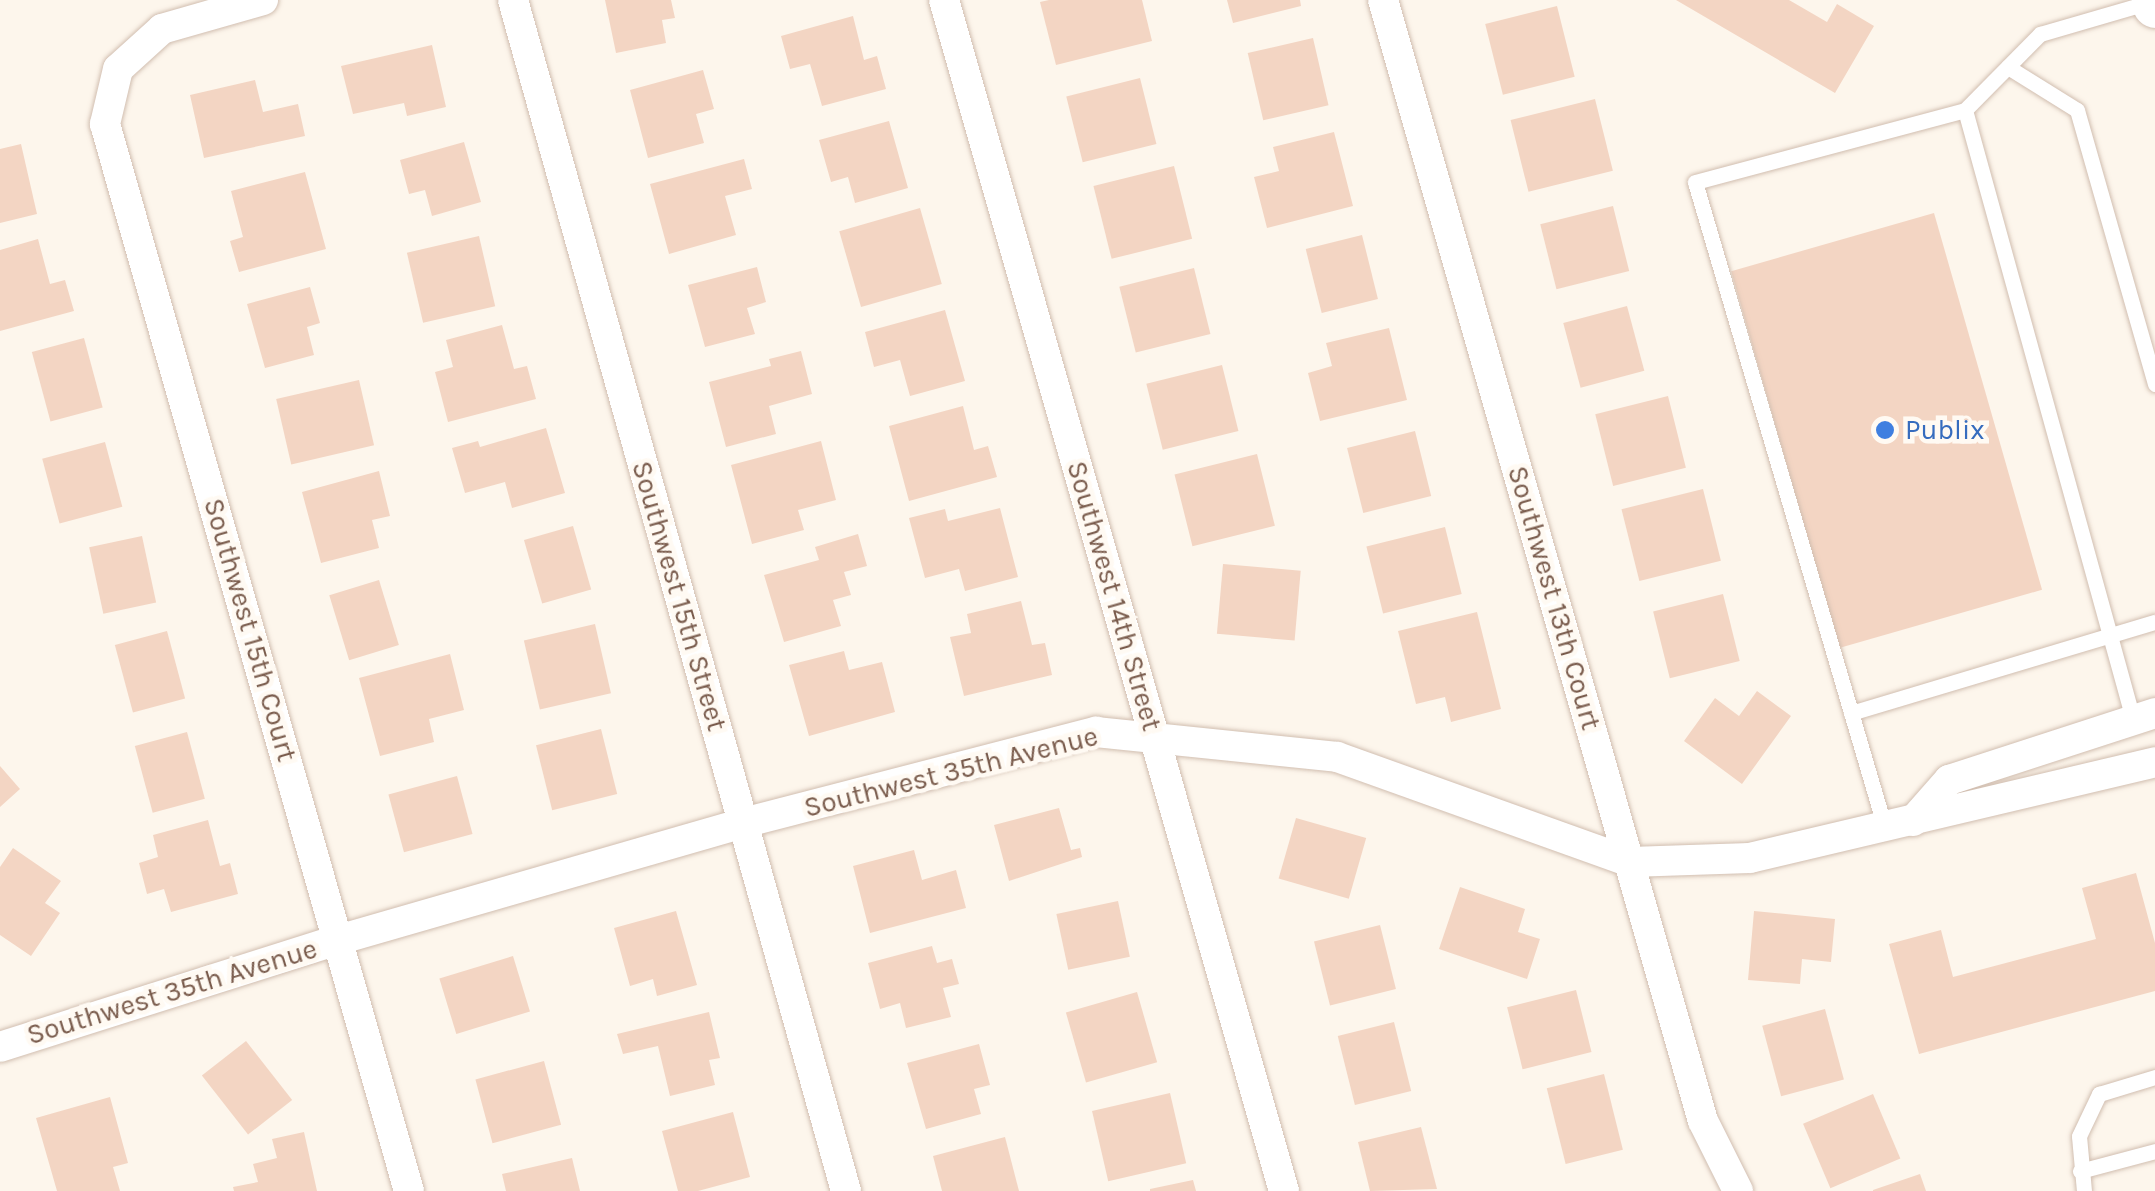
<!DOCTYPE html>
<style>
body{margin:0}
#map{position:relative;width:2155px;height:1191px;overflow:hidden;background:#fdf6ec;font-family:Karla,sans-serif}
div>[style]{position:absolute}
.building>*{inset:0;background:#f3d5c3;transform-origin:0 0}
.roads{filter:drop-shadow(0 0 2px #d1beb0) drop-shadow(0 0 2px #d1beb0)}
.lane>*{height:15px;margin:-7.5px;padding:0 7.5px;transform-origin:7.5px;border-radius:7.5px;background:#fff}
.street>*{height:30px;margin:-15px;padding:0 15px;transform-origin:15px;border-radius:15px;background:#fff}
.secondary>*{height:45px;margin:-22.5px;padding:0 22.5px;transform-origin:22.5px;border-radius:22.5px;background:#fff}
.dots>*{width:28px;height:28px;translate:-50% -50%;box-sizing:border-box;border:5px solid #fffaf3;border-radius:50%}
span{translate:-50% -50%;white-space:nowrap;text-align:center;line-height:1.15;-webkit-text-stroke:9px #fffaf3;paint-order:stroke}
.shop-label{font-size:28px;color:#366cbe}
.left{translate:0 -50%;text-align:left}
.street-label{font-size:28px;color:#7a5c4d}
</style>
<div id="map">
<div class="building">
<i style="clip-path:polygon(605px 0,671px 0,675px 18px,662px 20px,666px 43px,616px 53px)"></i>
<i style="clip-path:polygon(1049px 0,1142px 0,1152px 41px,1056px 65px,1040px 2px)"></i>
<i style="clip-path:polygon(1227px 0,1300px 0,1301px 6px,1233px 23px)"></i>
<i style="clip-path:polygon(1676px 0,1789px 0,1827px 22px,1837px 4px,1874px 26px,1835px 93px)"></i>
<i style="left:1557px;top:6px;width:73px;height:74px;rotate:76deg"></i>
<i style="clip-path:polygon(853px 16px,864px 60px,877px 56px,886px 89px,822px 106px,810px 64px,790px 69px,781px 36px)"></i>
<i style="left:1313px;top:38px;width:69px;height:67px;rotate:77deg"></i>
<i style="clip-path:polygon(432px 45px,446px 107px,407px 116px,404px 103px,353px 114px,341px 66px)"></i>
<i style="clip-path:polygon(703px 70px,714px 109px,696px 114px,704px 143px,648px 158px,630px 90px)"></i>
<i style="left:1140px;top:78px;width:68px;height:76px;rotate:76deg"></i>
<i style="clip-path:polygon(255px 80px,263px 112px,298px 104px,305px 136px,204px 158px,190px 95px)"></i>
<i style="left:1595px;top:99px;width:74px;height:87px;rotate:76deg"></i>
<i style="clip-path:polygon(889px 121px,908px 188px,855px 203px,848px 177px,831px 182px,819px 140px)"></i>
<i style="clip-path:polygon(1334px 132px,1353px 206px,1267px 228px,1254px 177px,1279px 171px,1273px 147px)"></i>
<i style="clip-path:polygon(464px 142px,481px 202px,432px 216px,425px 190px,409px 194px,400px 160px)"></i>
<i style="clip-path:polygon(21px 144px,37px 214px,0 223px,0 149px)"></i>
<i style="clip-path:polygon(744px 159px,752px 189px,725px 196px,736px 235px,669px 254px,650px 184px)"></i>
<i style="left:1174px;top:166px;width:75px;height:83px;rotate:76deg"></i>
<i style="clip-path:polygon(305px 172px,326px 249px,239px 272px,230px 241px,243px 237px,231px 191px)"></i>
<i style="left:1613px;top:206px;width:67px;height:75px;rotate:76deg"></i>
<i style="left:920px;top:208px;width:79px;height:84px;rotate:74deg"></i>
<i style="left:1934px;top:213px;width:392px;height:211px;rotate:74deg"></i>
<i style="left:1362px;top:235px;width:66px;height:58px;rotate:76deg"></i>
<i style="left:479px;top:236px;width:72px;height:74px;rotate:77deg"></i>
<i style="clip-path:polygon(38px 239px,50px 284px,65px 280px,74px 311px,0 331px,0 250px)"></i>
<i style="clip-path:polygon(757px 267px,766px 302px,747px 308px,755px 334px,705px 347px,688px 285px)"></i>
<i style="left:1194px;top:268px;width:68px;height:77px;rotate:76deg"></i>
<i style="clip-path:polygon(310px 287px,320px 323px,307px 327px,314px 355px,265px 368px,247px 304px)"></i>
<i style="left:1627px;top:306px;width:67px;height:66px;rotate:75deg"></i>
<i style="clip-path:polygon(945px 310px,965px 381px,910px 396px,900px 360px,874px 367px,865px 332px)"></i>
<i style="clip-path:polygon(502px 325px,514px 369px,527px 366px,536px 399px,448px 422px,435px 372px,453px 367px,446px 340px)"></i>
<i style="clip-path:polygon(1389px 328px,1407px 400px,1320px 421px,1308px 373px,1332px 366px,1326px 343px)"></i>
<i style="left:84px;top:338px;width:72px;height:54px;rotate:75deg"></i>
<i style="clip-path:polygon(801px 351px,812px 394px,769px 406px,776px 434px,726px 447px,709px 382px,771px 366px,769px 359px)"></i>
<i style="left:1222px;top:365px;width:68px;height:78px;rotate:76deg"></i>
<i style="left:359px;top:380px;width:67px;height:85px;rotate:77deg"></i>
<i style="left:1668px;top:396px;width:74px;height:75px;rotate:76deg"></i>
<i style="clip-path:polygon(963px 406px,974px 450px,988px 446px,997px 477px,909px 501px,889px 426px)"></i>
<i style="clip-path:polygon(546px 428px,565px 493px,512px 508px,505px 482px,465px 493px,452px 448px,478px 441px,480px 447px)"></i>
<i style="left:1415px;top:431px;width:67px;height:70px;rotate:76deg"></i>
<i style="clip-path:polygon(821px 441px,836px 500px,798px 510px,804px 530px,752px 544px,731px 465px)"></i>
<i style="left:105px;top:442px;width:67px;height:65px;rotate:75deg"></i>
<i style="left:1257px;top:454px;width:74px;height:85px;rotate:76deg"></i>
<i style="clip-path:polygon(379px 471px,390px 516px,372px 520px,379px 548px,321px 563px,302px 492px)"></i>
<i style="left:1703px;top:489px;width:74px;height:84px;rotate:76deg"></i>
<i style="clip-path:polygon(1000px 508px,1018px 577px,965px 591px,959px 569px,925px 578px,909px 518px,945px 509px,948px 521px)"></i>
<i style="left:573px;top:526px;width:66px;height:51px;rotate:74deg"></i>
<i style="left:1445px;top:527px;width:69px;height:81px;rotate:76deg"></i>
<i style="clip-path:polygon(858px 534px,867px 566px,844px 572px,851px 595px,833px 600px,841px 626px,784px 642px,764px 575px,819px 560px,815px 547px)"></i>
<i style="left:142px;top:536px;width:68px;height:54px;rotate:78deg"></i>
<i style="left:1223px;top:564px;width:78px;height:70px;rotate:5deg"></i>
<i style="left:379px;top:580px;width:68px;height:52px;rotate:73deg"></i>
<i style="left:1723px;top:594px;width:69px;height:72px;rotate:76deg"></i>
<i style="clip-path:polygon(1021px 601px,1032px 645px,1045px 643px,1052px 675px,964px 696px,950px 637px,971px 633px,967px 614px)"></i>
<i style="clip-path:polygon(1477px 612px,1501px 709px,1451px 722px,1445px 697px,1416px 704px,1398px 631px)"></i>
<i style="left:595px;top:624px;width:71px;height:73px;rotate:77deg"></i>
<i style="left:167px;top:631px;width:70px;height:54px;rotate:75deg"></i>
<i style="clip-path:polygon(844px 651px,849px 670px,882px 662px,895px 712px,809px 736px,789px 665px)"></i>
<i style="clip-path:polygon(450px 654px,464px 710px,429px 719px,434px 742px,380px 756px,359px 678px)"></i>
<i style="clip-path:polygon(1757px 691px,1791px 716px,1742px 784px,1684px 741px,1715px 698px,1739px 716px)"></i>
<i style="left:601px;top:729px;width:67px;height:67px;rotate:76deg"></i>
<i style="left:187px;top:732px;width:69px;height:54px;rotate:75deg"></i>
<i style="clip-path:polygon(0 766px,20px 789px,0 807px)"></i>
<i style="left:457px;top:776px;width:60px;height:71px;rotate:75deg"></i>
<i style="clip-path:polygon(1059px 808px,1071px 850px,1080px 848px,1082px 857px,1009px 881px,994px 825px)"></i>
<i style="left:1296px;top:818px;width:73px;height:63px;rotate:16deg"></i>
<i style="clip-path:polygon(208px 820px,220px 866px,230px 863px,238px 894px,171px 912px,164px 889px,147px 894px,139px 863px,158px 857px,153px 835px)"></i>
<i style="clip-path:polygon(13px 848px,61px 881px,45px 903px,60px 913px,31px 956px,0 935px,0 867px)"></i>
<i style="clip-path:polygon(914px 850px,922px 880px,956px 870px,966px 908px,870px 933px,853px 866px)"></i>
<i style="clip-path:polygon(2136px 873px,2155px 943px,2155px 991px,1919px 1054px,1889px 944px,1941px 930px,1953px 977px,2096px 939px,2082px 888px)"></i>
<i style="clip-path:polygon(1460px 887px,1525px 909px,1518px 932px,1540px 939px,1527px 979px,1439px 949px)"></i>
<i style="left:1118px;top:901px;width:57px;height:63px;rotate:78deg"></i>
<i style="clip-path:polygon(676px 911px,697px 985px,657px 996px,653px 979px,630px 986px,614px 928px)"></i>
<i style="clip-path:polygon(1754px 911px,1835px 919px,1831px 962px,1802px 959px,1800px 984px,1748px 980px)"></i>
<i style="left:1380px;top:925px;width:66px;height:68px;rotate:76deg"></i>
<i style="clip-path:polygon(932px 946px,937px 963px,952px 959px,959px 984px,943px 988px,951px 1017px,906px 1028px,900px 1003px,880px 1009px,868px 963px)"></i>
<i style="left:513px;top:956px;width:58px;height:77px;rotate:73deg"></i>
<i style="left:1576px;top:990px;width:64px;height:71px;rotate:76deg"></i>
<i style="left:1137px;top:992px;width:73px;height:74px;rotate:74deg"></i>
<i style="left:1825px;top:1009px;width:73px;height:65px;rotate:75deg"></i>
<i style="clip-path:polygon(709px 1012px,720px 1058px,709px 1060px,715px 1085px,670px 1096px,658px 1046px,623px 1054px,617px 1034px)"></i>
<i style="left:1394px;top:1022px;width:71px;height:58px;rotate:76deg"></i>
<i style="left:246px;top:1041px;width:75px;height:56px;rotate:52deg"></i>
<i style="clip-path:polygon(979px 1044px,990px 1085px,974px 1089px,981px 1114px,926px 1129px,907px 1063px)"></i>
<i style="left:544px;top:1061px;width:66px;height:71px;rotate:75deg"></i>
<i style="left:1604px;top:1074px;width:78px;height:59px;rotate:76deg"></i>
<i style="left:1170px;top:1093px;width:72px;height:80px;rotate:77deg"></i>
<i style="left:1873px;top:1094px;width:70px;height:76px;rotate:67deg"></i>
<i style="clip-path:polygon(110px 1097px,128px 1163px,113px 1167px,120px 1191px,57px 1191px,36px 1118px)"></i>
<i style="clip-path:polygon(733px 1112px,750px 1177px,698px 1191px,678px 1191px,662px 1131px)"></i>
<i style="clip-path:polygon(1421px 1127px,1437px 1189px,1370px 1191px,1358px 1142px)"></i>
<i style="clip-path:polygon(304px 1132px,317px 1191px,234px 1191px,233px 1187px,258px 1182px,253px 1164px,277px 1158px,272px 1139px)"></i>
<i style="clip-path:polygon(1005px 1137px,1019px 1191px,942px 1191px,933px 1156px)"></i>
<i style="clip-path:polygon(572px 1158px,580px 1191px,506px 1191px,502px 1174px)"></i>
<i style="clip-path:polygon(1920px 1174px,1926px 1191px,1873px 1191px,1873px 1190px)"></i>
<i style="clip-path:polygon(1193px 1180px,1196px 1191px,1150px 1191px,1150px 1189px)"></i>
</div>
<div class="roads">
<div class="lane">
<i style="left:2008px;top:67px;width:81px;rotate:31.9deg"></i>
<i style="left:2077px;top:110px;width:285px;rotate:74.1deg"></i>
<i style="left:1965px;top:110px;width:632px;rotate:74.58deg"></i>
<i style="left:1851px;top:713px;width:317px;rotate:-16.7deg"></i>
<i style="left:1885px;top:828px;width:673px;rotate:-106.39deg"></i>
<i style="left:1695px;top:182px;width:279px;rotate:-14.9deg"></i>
<i style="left:1965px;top:110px;width:107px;rotate:-45.4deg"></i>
<i style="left:2040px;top:34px;width:115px;rotate:-16.2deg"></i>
<i style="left:2080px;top:1171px;width:78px;rotate:-14.9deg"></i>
<i style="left:2084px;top:1191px;width:55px;rotate:-95.2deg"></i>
<i style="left:2079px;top:1136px;width:47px;rotate:-64.5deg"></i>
<i style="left:2099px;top:1094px;width:59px;rotate:-16.9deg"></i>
</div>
<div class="street">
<i style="left:263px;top:0;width:105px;rotate:164deg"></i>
<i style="left:162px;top:29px;width:59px;rotate:137.7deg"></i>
<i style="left:118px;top:69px;width:57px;rotate:103.3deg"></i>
<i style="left:105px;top:124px;width:1109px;rotate:74.1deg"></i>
<i style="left:513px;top:0;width:1237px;rotate:74.38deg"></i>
<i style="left:944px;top:0;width:1239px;rotate:74.07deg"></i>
<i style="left:1383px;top:0;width:1166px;rotate:74.07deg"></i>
<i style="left:1703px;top:1121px;width:78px;rotate:63.4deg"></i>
<i style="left:1913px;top:821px;width:55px;rotate:-48.7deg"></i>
<i style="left:1949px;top:780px;width:217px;rotate:-18deg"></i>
<i style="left:0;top:1047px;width:355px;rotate:-17.6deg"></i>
<i style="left:338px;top:940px;width:422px;rotate:-16.1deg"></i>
<i style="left:743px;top:823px;width:365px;rotate:-14.5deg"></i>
<i style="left:1096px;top:732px;width:242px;rotate:5.9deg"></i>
<i style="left:1337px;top:757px;width:311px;rotate:19.7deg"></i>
<i style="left:1630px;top:862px;width:120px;rotate:-1.9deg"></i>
<i style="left:1750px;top:858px;width:416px;rotate:-13.3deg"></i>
</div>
<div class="secondary">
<i style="left:2154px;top:0;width:5px;rotate:79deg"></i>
</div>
</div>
<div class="dots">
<i style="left:1885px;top:430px;background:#3f7fe0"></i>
</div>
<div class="shop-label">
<span class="left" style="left:1905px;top:430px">Publix</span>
</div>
<div class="street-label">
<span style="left:679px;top:596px;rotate:74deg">Southwest 15th Street</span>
<span style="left:1114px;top:596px;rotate:74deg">Southwest 14th Street</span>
<span style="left:1554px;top:598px;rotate:74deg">Southwest 13th Court</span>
<span style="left:250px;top:630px;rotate:74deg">Southwest 15th Court</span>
<span style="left:951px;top:772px;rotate:-14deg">Southwest 35th Avenue</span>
<span style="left:172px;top:992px;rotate:-17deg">Southwest 35th Avenue</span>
</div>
</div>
